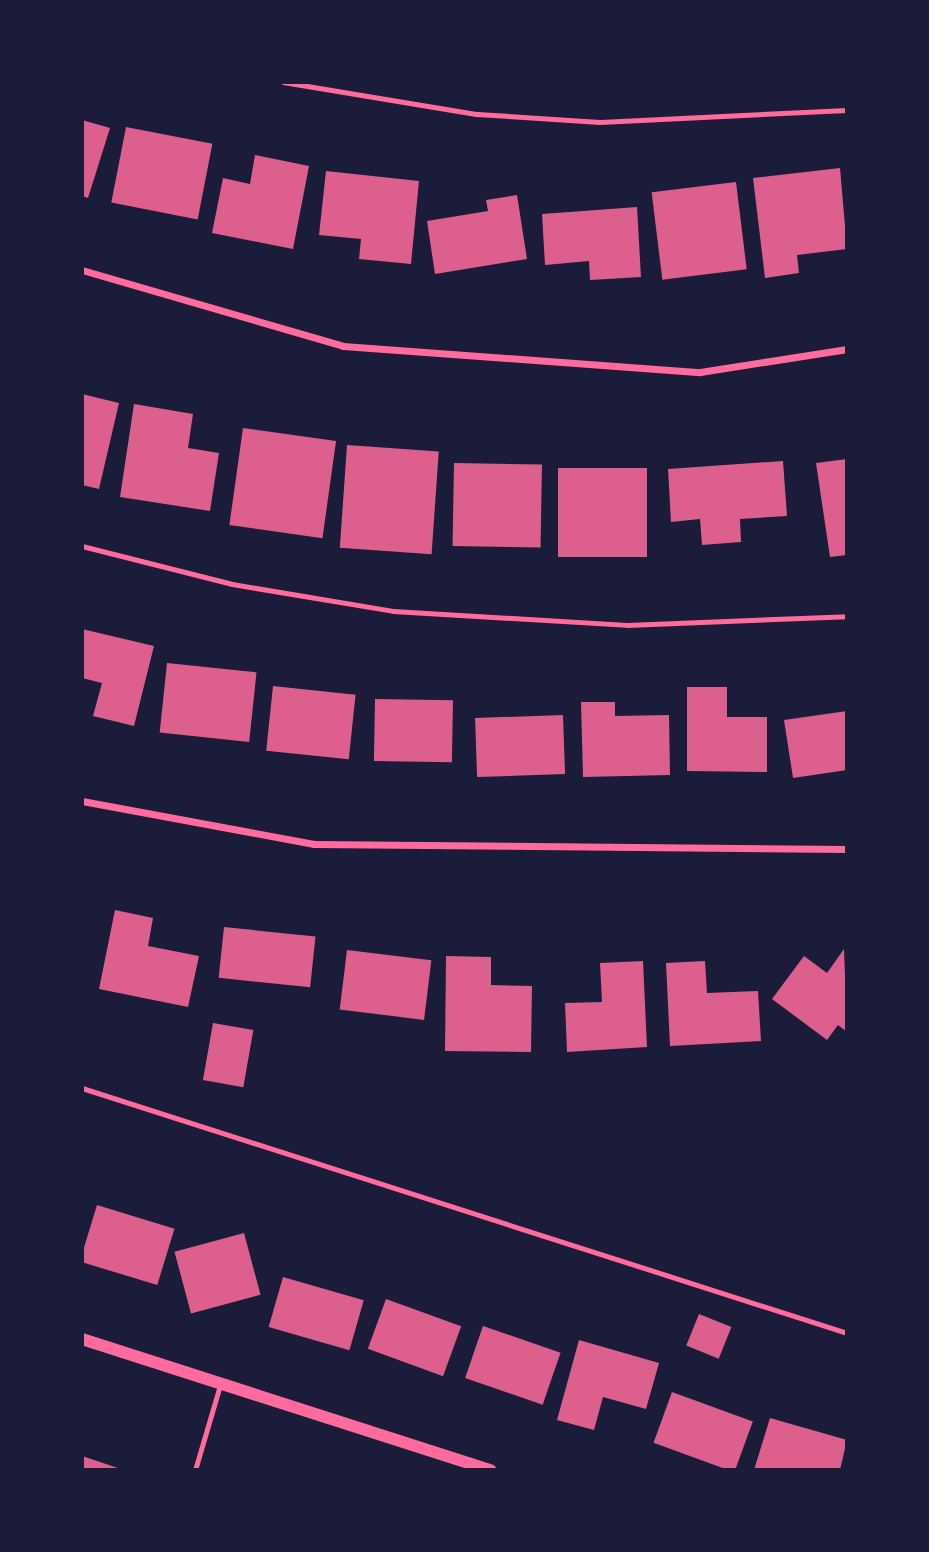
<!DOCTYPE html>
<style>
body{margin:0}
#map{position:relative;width:929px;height:1552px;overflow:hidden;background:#1b1b3a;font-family:Signika,sans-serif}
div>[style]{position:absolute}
.building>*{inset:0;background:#dd5f8e;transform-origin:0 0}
.service>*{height:5px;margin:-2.5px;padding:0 2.5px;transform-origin:2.5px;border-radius:2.5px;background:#ff6b9d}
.minor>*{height:7px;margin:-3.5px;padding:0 3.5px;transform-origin:3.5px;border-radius:3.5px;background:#ff6b9d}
.tertiary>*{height:12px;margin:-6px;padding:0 6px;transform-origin:6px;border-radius:6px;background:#ff6b9d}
span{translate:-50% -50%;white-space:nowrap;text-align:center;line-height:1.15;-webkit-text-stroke:7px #1b1b3a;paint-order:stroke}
.frame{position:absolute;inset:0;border:84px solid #1b1b3a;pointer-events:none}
</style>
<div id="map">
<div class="building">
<i style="clip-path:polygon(82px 120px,110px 128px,88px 198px,82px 196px)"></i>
<i style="left:126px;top:127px;width:88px;height:77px;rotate:11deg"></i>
<i style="clip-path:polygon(255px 155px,309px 166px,293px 249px,212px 233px,223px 178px,250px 184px)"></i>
<i style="clip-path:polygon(840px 168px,847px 249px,797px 255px,799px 273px,765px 278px,753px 178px)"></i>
<i style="clip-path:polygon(326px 171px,419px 181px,411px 264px,359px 259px,361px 239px,319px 235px)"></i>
<i style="left:736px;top:182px;width:88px;height:85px;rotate:83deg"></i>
<i style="clip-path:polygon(517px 195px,527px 259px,435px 274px,427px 221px,488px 211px,486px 200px)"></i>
<i style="clip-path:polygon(637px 207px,641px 277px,590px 280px,589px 261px,545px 265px,542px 214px)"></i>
<i style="clip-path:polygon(82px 394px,119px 403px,99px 489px,82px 485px)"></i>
<i style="clip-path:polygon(134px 404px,193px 414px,188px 448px,219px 453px,210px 511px,120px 497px)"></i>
<i style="left:243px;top:428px;width:94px;height:98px;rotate:8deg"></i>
<i style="left:347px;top:445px;width:92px;height:103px;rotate:4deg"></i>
<i style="clip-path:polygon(847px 459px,847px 555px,830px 557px,816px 463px)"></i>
<i style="clip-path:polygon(783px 461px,787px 516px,740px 519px,741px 542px,702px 545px,700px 519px,671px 522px,668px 469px)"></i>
<i style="left:454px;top:463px;width:88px;height:83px;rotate:1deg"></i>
<i style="left:558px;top:468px;width:89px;height:89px"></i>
<i style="clip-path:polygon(82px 629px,154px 646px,134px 726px,93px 716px,102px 683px,82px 678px)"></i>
<i style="left:167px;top:663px;width:90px;height:70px;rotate:6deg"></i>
<i style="left:273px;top:686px;width:83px;height:65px;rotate:6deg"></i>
<i style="clip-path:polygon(687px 687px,727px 687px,727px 717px,767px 717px,767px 772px,687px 771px)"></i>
<i style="left:375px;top:699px;width:78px;height:62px;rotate:1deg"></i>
<i style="clip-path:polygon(581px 702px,615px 702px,615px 716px,669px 715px,670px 775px,583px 777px)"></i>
<i style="clip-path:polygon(847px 711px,847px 770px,793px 778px,784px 720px)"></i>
<i style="left:563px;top:715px;width:59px;height:88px;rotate:88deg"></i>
<i style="clip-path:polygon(115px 910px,153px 918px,148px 946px,199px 956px,188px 1007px,99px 989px)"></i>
<i style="left:224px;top:927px;width:92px;height:51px;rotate:6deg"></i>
<i style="clip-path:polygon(844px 949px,847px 1032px,838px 1025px,827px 1040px,772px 999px,804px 956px,827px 973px)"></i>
<i style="left:347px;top:950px;width:85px;height:60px;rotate:7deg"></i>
<i style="clip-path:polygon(446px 956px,491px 957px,491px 985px,532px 986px,531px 1052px,445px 1051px)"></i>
<i style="clip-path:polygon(643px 961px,647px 1047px,567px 1052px,565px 1003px,602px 1002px,600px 963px)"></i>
<i style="clip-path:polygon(705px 961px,707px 993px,758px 991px,761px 1041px,670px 1046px,666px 963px)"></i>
<i style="left:213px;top:1023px;width:41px;height:58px;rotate:10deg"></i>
<i style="left:97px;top:1205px;width:81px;height:59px;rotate:17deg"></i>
<i style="left:244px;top:1233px;width:64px;height:72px;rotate:75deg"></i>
<i style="left:283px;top:1277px;width:84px;height:52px;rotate:16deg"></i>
<i style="left:386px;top:1299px;width:80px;height:53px;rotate:20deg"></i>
<i style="left:699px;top:1314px;width:35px;height:34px;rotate:22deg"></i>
<i style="left:483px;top:1326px;width:82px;height:55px;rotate:19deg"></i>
<i style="clip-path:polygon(579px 1340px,659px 1363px,646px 1409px,603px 1397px,594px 1430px,557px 1420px)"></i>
<i style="left:672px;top:1392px;width:86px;height:54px;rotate:20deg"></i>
<i style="clip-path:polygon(770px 1418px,847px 1440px,840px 1470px,754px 1470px)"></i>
<i style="clip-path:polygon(82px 1456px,121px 1469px,121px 1470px,82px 1470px)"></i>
</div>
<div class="service">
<i style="left:283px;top:82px;width:197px;rotate:9.4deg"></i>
<i style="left:477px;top:114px;width:123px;rotate:3.7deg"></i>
<i style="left:600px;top:122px;width:247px;rotate:-2.8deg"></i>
<i style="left:82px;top:546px;width:155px;rotate:14.2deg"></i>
<i style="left:232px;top:584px;width:163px;rotate:9.5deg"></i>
<i style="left:393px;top:611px;width:234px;rotate:3.4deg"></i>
<i style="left:627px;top:625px;width:220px;rotate:-2.3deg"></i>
<i style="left:82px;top:1088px;width:803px;rotate:17.76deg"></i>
<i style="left:195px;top:1470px;width:89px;rotate:-73.6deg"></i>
</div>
<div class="minor">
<i style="left:82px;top:270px;width:272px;rotate:16.2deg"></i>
<i style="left:343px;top:346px;width:358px;rotate:4.2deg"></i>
<i style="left:700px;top:372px;width:149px;rotate:-8.9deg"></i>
<i style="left:82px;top:801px;width:236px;rotate:10.5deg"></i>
<i style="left:314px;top:844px;width:533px;rotate:0.54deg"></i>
</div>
<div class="tertiary">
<i style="left:82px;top:1339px;width:429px;rotate:17.8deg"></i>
</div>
<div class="frame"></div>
</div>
